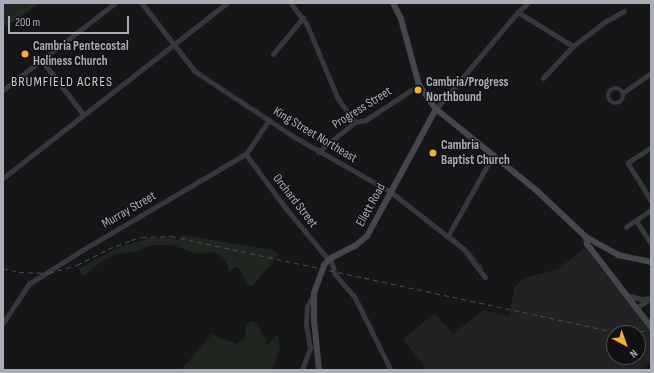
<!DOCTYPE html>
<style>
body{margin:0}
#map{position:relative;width:654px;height:373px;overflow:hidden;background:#161618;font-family:"Sofia Sans Condensed",sans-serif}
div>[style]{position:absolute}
.built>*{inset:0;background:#222225}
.green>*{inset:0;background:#1e261f}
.stream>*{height:1px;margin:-0.5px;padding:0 0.5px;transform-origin:0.5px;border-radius:0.5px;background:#2c353c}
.street>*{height:4.5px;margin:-2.25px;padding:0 2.25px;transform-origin:2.25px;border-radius:2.25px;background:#37383d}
.street>.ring{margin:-2.25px;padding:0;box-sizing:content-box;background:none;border:4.5px solid #37383d;border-radius:50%}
.secondary>*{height:6px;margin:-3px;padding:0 3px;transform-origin:3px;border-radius:3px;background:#45474d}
.rail>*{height:1px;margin-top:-0.5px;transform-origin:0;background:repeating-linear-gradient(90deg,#4a4c52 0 5px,transparent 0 9px)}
.dots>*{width:11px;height:11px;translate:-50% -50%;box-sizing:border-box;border:2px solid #111113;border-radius:50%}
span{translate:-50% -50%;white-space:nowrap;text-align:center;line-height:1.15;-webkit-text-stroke:3px #111113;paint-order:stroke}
.poi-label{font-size:13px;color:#a8adb8;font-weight:700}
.left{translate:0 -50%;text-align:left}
.street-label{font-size:13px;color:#a8adb8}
.neighbourhood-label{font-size:14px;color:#c9ccd4;letter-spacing:1px}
.frame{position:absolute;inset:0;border:4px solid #a8adb8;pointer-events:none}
.north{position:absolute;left:606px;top:325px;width:40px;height:40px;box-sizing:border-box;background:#111113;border:1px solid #4d4f55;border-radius:50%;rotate:139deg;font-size:11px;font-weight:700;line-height:16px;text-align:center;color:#a8adb8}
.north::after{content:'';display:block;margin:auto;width:14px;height:18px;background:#f2b134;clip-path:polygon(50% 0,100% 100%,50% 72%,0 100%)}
.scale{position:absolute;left:8px;top:16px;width:121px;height:18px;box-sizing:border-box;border:2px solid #a8adb8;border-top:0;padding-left:5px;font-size:12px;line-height:14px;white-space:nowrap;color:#a8adb8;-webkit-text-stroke:3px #111113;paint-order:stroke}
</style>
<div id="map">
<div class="built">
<i style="clip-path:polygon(evenodd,586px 246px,599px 266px,651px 330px,651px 361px,640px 370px,424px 370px,426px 368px,403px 339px,435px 313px,453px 334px,483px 310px,508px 316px,515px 286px,526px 277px,559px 269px,586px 246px,614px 333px,638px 333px,638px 357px,614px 357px,614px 333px)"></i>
</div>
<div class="green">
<i style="clip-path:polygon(3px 3px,41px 3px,3px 29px)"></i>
<i style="clip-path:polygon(182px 235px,274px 250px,278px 255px,252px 287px,246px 283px,240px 269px,236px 267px,229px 271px,225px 259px,219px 255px,211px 252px,197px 254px,172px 245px,155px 245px,145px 247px,140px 251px,116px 254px,104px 260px,83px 276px,78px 269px,121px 246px,150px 238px,166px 237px,181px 240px)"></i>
<i style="clip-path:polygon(250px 321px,255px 322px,260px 328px,262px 334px,266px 338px,267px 345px,278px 334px,280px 349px,272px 370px,181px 370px,212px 334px,236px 344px,244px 338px,246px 332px,245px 327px)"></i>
</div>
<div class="stream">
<i style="left:3px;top:22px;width:8px;rotate:-7deg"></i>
<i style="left:11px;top:21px;width:9px;rotate:-54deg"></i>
<i style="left:16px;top:14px;width:23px;rotate:-29deg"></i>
<i style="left:453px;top:237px;width:6px;rotate:39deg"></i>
<i style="left:468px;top:250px;width:13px;rotate:51deg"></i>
<i style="left:479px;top:263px;width:6px;rotate:59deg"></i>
</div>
<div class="street">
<i style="left:142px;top:3px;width:86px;rotate:52.1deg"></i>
<i style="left:195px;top:71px;width:118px;rotate:33.6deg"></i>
<i style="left:293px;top:136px;width:113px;rotate:29.7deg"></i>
<i style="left:391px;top:192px;width:93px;rotate:38deg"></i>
<i style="left:464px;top:249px;width:35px;rotate:53deg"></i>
<i style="left:291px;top:3px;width:26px;rotate:53deg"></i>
<i style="left:307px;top:24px;width:80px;rotate:67.3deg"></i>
<i style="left:338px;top:98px;width:29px;rotate:55deg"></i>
<i style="left:518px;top:12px;width:65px;rotate:31.7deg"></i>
<i style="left:273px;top:54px;width:47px;rotate:-50.2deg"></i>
<i style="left:42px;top:60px;width:69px;rotate:52.6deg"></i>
<i style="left:543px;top:78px;width:44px;rotate:-46.8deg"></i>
<i style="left:573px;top:46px;width:38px;rotate:-37deg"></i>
<i style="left:603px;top:23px;width:24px;rotate:-30deg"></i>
<i class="ring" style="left:608px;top:88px;width:11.5px;height:11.5px"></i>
<i style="left:3px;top:90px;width:142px;rotate:-37.8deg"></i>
<i style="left:624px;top:92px;width:33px;rotate:-35deg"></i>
<i style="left:436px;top:109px;width:127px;rotate:-49.8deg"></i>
<i style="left:518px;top:12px;width:13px;rotate:-42deg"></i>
<i style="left:651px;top:148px;width:27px;rotate:147deg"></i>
<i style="left:628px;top:163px;width:44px;rotate:58.1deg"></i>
<i style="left:318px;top:152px;width:48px;rotate:-39deg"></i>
<i style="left:355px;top:122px;width:11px;rotate:-10deg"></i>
<i style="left:366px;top:120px;width:64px;rotate:-33.4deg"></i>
<i style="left:246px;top:154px;width:67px;rotate:53.5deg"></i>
<i style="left:286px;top:208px;width:67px;rotate:50.4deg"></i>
<i style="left:3px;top:178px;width:284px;rotate:-38deg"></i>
<i style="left:636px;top:220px;width:27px;rotate:57deg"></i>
<i style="left:626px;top:227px;width:30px;rotate:-34deg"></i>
<i style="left:448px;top:236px;width:93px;rotate:-60.9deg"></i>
<i style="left:331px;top:258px;width:16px;rotate:76deg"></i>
<i style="left:335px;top:274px;width:30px;rotate:49deg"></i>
<i style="left:355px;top:297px;width:81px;rotate:63.7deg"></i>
<i style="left:627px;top:295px;width:15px;rotate:16deg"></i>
<i style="left:641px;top:299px;width:10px;rotate:-6deg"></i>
<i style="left:636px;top:308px;width:17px;rotate:-33deg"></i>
<i style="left:3px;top:323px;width:47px;rotate:-56.3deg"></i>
<i style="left:29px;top:284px;width:62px;rotate:-32.4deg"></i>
<i style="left:81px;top:251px;width:191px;rotate:-30.5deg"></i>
<i style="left:246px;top:154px;width:41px;rotate:-55.9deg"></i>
<i style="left:302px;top:370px;width:23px;rotate:-70deg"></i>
<i style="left:310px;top:348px;width:23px;rotate:-100deg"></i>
<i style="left:306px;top:325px;width:18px;rotate:-87deg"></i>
<i style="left:307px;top:307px;width:16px;rotate:-63deg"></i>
</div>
<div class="secondary">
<i style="left:393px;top:3px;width:18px;rotate:63deg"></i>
<i style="left:401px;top:19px;width:68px;rotate:74.7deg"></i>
<i style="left:419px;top:85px;width:29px;rotate:55deg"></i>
<i style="left:436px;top:109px;width:129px;rotate:39deg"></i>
<i style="left:536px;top:190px;width:69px;rotate:43.2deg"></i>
<i style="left:586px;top:237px;width:37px;rotate:29deg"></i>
<i style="left:618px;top:255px;width:34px;rotate:12deg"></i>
<i style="left:586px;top:237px;width:7px;rotate:82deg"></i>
<i style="left:587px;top:244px;width:105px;rotate:52.4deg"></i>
<i style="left:319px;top:370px;width:50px;rotate:-95.7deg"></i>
<i style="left:314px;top:320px;width:27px;rotate:-90deg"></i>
<i style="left:314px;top:293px;width:30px;rotate:-70deg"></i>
<i style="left:324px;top:265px;width:10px;rotate:-45deg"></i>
<i style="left:331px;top:258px;width:27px;rotate:-27deg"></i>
<i style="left:355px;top:246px;width:16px;rotate:-40deg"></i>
<i style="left:367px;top:236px;width:145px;rotate:-61.5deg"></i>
</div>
<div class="rail">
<i style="left:3px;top:268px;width:16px;rotate:14deg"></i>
<i style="left:19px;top:272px;width:30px;rotate:2deg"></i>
<i style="left:49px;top:273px;width:29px;rotate:-16deg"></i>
<i style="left:77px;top:265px;width:35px;rotate:-27deg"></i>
<i style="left:108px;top:249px;width:25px;rotate:-21deg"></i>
<i style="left:131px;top:240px;width:11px;rotate:-15deg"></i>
<i style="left:142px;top:237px;width:29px;rotate:-2deg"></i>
<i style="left:171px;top:236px;width:451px;rotate:12.2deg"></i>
<i style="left:612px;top:331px;width:19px;rotate:6deg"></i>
<i style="left:631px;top:333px;width:20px;rotate:-11deg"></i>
</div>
<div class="dots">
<i style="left:25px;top:54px;background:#f2b134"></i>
<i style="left:418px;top:90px;background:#f2b134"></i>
<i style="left:433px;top:153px;background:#f2b134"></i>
</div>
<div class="poi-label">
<span class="left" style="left:33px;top:54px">Cambria Pentecostal<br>Holiness Church</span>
<span class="left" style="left:426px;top:90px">Cambria/Progress<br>Northbound</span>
<span class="left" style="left:441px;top:153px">Cambria<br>Baptist Church</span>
</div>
<div class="street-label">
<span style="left:362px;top:108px;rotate:-32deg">Progress Street</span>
<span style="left:315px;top:135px;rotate:31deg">King Street Northeast</span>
<span style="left:295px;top:201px;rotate:52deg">Orchard Street</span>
<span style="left:371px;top:205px;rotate:-61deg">Ellett Road</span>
<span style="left:129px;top:210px;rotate:-30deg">Murray Street</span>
</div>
<div class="neighbourhood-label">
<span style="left:62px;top:82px">BRUMFIELD ACRES</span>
</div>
<div class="frame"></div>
<div class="north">N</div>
<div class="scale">200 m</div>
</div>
